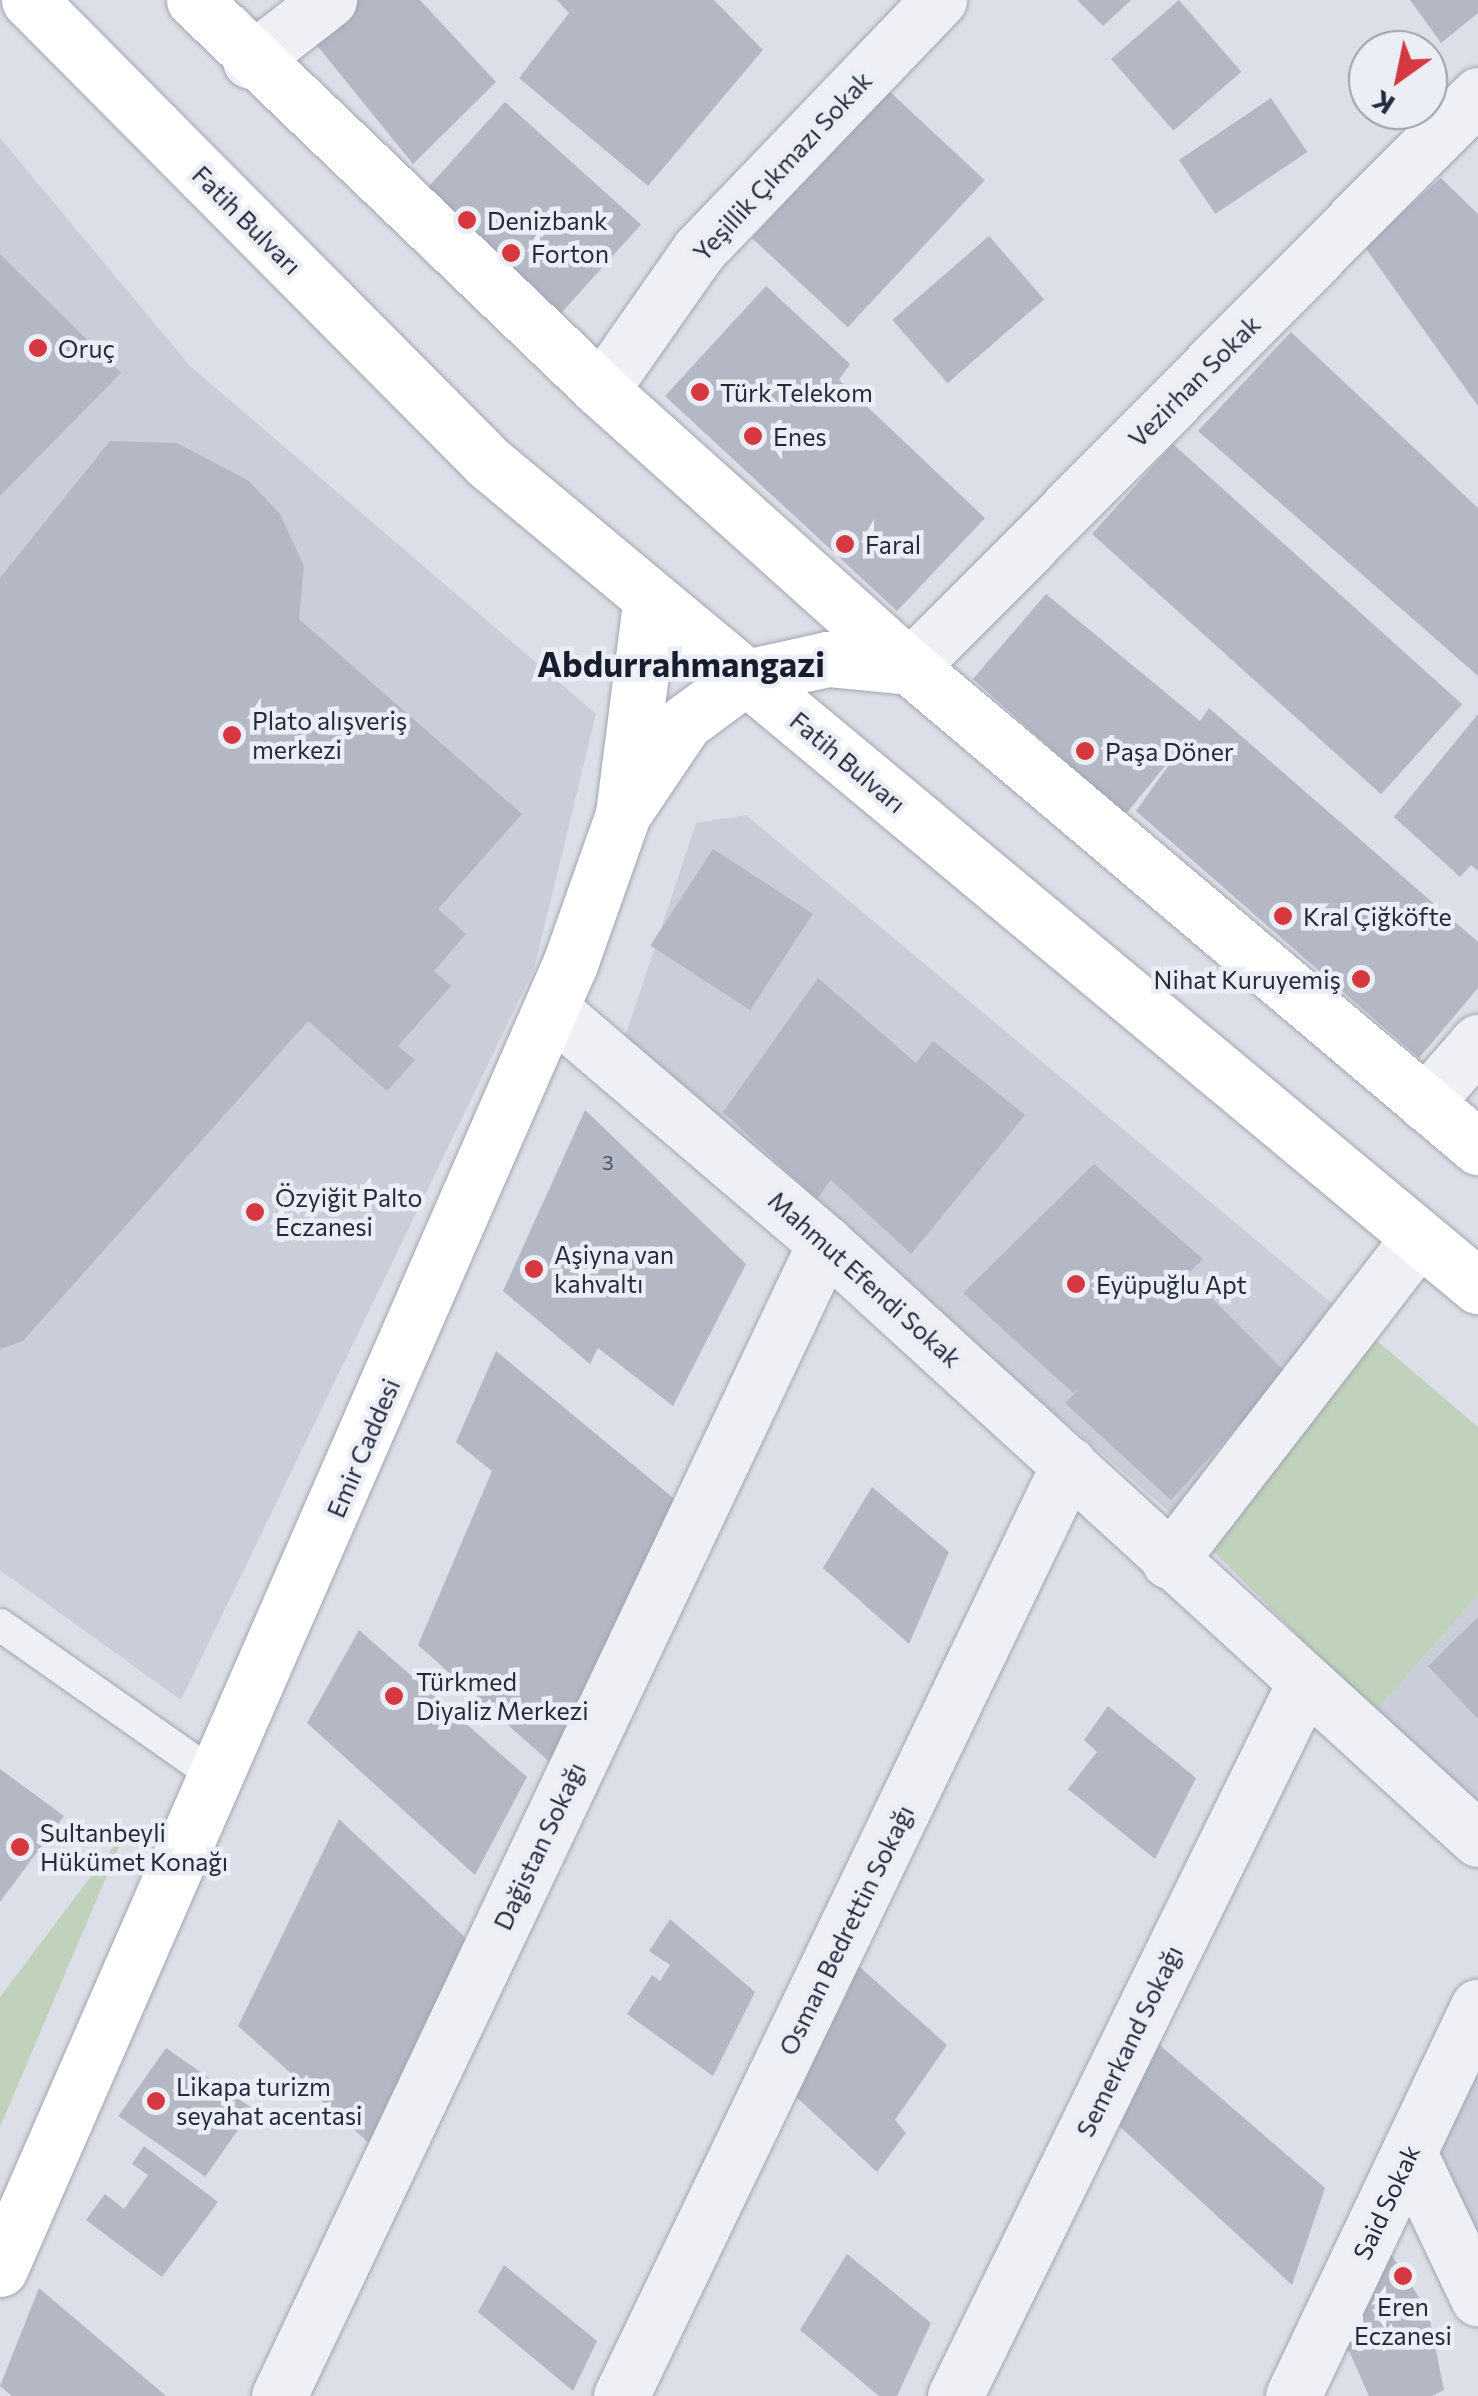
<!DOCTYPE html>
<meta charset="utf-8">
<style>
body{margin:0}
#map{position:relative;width:1478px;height:2396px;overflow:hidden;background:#dcdfe7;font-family:Commissioner,sans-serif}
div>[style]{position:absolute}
.built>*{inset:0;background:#caced9}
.green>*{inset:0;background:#c0d1bc}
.building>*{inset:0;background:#b3b8c4;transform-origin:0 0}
.roads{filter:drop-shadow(0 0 2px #a1a5b1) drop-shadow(0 0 2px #a1a5b1)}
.lane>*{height:32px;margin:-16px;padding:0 16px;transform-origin:16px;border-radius:16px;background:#eff0f5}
.street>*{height:55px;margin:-27.5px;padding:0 27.5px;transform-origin:27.5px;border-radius:27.5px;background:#eff0f5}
.secondary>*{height:55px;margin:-27.5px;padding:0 27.5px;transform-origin:27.5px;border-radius:27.5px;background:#fff}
.primary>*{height:55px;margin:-27.5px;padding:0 27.5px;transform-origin:27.5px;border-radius:27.5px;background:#fff}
.dots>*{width:28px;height:28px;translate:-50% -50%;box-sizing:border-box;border:5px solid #ebeef5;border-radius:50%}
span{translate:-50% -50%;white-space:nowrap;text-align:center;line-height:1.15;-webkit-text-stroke:9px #ebeef5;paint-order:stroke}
.number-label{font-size:20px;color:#484e60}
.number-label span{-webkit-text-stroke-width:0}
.street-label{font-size:25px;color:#252b3e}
.poi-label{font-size:25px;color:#252b3e}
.left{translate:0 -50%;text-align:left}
.right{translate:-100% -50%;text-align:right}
.district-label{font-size:35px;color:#171d2e;font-weight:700}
.north{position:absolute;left:1348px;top:30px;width:100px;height:100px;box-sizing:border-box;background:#ebeef5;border:2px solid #9ca0ac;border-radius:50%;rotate:213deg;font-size:28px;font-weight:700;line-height:40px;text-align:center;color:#252b3e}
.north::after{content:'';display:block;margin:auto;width:35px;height:45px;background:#d53840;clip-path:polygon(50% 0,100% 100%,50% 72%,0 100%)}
</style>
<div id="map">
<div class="built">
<i style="clip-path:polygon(0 138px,190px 366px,596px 714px,534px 969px,181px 1700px,0 1570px)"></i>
<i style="clip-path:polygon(746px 815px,1376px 1340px,1203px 1541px,624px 1040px,696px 823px)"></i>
<i style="clip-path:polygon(1478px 1595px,1478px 1821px,1375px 1712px)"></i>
<i style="clip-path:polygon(1478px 2064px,1478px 2250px,1436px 2156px)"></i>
</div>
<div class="green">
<i style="clip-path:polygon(1376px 1340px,1478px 1427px,1478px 1595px,1375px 1712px,1203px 1541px)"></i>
<i style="clip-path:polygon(126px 1830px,0 2127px,0 1997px)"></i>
</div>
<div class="building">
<i style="clip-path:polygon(356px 0,420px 0,496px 82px,413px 164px,311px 38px)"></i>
<i style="clip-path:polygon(557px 0,714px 0,763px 50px,648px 186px,519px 78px,569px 13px)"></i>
<i style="clip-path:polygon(1077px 0,1131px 0,1103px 26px)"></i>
<i style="left:1179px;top:0;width:95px;height:90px;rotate:49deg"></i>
<i style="clip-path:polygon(1410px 0,1478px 0,1478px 13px,1441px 43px)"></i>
<i style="left:889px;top:91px;width:131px;height:201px;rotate:43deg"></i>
<i style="left:1271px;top:98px;width:65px;height:111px;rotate:56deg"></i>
<i style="left:505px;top:102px;width:183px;height:134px;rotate:42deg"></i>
<i style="clip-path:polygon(1441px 178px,1478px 214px,1478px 406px,1364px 246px)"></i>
<i style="left:989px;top:236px;width:84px;height:128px;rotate:49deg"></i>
<i style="clip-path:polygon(0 254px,121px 373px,0 496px)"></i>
<i style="clip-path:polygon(766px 286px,850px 364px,839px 380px,985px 518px,897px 611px,665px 396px)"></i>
<i style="clip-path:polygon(1291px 332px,1478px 508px,1478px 676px,1198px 431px)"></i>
<i style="clip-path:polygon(110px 441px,177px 443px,249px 481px,280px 514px,304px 566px,299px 619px,522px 814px,438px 909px,466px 934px,434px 971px,451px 986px,398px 1046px,415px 1060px,387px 1091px,308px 1021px,23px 1341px,0 1349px,0 578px)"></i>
<i style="left:1173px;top:444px;width:389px;height:121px;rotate:42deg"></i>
<i style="clip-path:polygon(1046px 594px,1200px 721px,1209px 708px,1478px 942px,1478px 988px,1419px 1058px,1136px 811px,1191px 734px,1125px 815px,973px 679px)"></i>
<i style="clip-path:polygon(1478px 714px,1478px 871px,1471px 865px,1460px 877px,1394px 817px)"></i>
<i style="left:713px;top:849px;width:119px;height:115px;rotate:33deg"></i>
<i style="clip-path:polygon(818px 978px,916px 1063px,933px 1041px,1025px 1115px,911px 1254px,831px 1180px,817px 1199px,723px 1112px)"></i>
<i style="clip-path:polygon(585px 1110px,746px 1264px,673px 1406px,598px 1348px,590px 1364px,503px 1291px)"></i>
<i style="clip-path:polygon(1094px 1164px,1203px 1259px,1188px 1274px,1286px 1373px,1171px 1500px,1065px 1403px,1081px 1387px,1073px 1393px,963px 1293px)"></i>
<i style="clip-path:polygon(496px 1351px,678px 1502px,561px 1772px,418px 1645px,492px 1471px,456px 1442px)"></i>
<i style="clip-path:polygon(872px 1487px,949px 1552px,909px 1644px,823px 1568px)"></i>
<i style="clip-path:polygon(1478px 1617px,1478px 1719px,1428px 1666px)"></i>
<i style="clip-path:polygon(359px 1630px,527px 1777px,475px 1875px,307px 1723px)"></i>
<i style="clip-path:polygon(1108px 1706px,1196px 1778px,1155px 1859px,1068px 1789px,1097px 1752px,1084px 1740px)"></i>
<i style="clip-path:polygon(0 1769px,64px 1816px,0 1902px)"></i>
<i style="clip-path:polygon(339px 1819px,472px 1944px,379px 2152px,238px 2026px)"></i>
<i style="clip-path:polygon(670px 1919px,755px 1992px,713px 2076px,627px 2014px,652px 1975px,660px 1981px,670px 1965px,649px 1951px)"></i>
<i style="clip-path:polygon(853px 1961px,947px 2045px,895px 2120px,906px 2133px,877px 2172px,792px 2093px)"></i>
<i style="clip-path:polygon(1155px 2041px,1325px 2188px,1292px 2285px,1118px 2125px)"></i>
<i style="left:166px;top:2048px;width:106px;height:83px;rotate:35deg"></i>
<i style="clip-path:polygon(144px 2146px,218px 2202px,162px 2277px,86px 2220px,105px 2194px,124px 2209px,148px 2175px,132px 2164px)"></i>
<i style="clip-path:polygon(1383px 2242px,1428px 2311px,1444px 2390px,1432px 2396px,1369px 2396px,1349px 2351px,1322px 2355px)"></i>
<i style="clip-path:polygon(847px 2254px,931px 2323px,897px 2396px,879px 2396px,800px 2330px)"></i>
<i style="clip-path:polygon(504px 2265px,597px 2341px,573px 2391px,478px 2312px)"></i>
<i style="clip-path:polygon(39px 2288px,166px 2396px,12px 2396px,0 2386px)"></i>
</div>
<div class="roads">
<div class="lane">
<i style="left:0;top:1625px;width:263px;rotate:35.1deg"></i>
</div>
<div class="street">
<i style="left:250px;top:61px;width:100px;rotate:-37.7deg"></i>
<i style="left:601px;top:390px;width:171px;rotate:-55deg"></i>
<i style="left:699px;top:250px;width:347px;rotate:-46.2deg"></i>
<i style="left:910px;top:667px;width:806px;rotate:-45.2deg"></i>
<i style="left:551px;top:1009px;width:360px;rotate:40.5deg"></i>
<i style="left:825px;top:1243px;width:884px;rotate:42.39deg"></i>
<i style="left:1425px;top:1103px;width:81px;rotate:-49deg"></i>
<i style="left:1169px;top:1561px;width:407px;rotate:-52.3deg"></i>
<i style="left:1409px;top:2153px;width:161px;rotate:64.6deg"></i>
<i style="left:279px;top:2396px;width:1276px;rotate:-64.66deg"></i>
<i style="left:621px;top:2396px;width:1034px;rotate:-64.33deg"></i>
<i style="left:955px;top:2396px;width:791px;rotate:-63.89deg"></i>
<i style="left:1293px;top:2396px;width:431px;rotate:-64.6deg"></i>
</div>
<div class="secondary">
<i style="left:0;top:2269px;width:1424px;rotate:-66.41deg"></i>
<i style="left:570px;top:964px;width:159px;rotate:-70.5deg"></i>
<i style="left:623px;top:814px;width:212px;rotate:-82.7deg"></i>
</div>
<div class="primary">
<i style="left:29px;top:0;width:653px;rotate:45.19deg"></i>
<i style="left:489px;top:463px;width:1287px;rotate:39.77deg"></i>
<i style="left:194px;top:0;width:564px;rotate:43.78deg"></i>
<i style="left:601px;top:390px;width:415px;rotate:41.9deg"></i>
<i style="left:910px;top:667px;width:744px;rotate:40.2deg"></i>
<i style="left:623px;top:814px;width:111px;rotate:-56deg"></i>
<i style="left:685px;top:722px;width:76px;rotate:-36.4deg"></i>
<i style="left:746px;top:677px;width:83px;rotate:-12.5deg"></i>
<i style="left:827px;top:659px;width:83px;rotate:5.5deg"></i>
</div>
</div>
<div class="dots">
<i style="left:467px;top:220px;background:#d53840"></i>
<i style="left:511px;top:253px;background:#d53840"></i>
<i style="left:38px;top:348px;background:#d53840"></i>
<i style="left:700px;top:392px;background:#d53840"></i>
<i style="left:753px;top:436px;background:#d53840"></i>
<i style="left:845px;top:544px;background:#d53840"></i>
<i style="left:232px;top:735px;background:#d53840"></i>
<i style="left:1085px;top:751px;background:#d53840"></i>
<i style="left:1283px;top:916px;background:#d53840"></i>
<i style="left:1361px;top:979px;background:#d53840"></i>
<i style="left:255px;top:1212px;background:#d53840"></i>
<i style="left:534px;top:1269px;background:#d53840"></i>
<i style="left:1076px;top:1284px;background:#d53840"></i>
<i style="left:394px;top:1696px;background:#d53840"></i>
<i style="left:20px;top:1847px;background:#d53840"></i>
<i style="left:156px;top:2101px;background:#d53840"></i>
<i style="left:1403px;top:2276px;background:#d53840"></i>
</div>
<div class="number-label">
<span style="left:608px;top:1162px">3</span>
</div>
<div class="street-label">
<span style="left:782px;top:166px;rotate:-47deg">Yeşillik Çıkmazı Sokak</span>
<span style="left:247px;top:220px;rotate:45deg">Fatih Bulvarı</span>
<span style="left:1194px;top:381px;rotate:-45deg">Vezirhan Sokak</span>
<span style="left:848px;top:762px;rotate:40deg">Fatih Bulvarı</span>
<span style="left:865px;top:1279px;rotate:42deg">Mahmut Efendi Sokak</span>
<span style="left:363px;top:1448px;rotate:-67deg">Emir Caddesi</span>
<span style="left:539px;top:1846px;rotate:-65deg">Dağistan Sokağı</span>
<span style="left:846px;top:1930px;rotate:-64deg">Osman Bedrettin Sokağı</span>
<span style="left:1129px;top:2041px;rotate:-64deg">Semerkand Sokağı</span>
<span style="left:1386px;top:2202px;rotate:-65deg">Said Sokak</span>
</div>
<div class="poi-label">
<span class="left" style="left:487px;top:220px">Denizbank</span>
<span class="left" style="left:531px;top:253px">Forton</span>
<span class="left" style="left:58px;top:348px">Oruç</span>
<span class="left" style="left:720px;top:392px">Türk Telekom</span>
<span class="left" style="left:773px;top:436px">Enes</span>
<span class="left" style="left:865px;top:544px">Faral</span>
<span class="left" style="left:252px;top:735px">Plato alışveriş<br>merkezi</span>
<span class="left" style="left:1105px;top:751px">Paşa Döner</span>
<span class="left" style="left:1303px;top:916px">Kral Çiğköfte</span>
<span class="right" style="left:1341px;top:979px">Nihat Kuruyemiş</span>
<span class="left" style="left:275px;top:1212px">Özyiğit Palto<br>Eczanesi</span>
<span class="left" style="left:554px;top:1269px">Aşiyna van<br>kahvaltı</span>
<span class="left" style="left:1096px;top:1284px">Eyüpuğlu Apt</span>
<span class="left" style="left:416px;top:1696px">Türkmed<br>Diyaliz Merkezi</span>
<span class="left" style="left:40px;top:1847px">Sultanbeyli<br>Hükümet Konağı</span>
<span class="left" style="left:176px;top:2101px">Likapa turizm<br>seyahat acentasi</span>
<span style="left:1403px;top:2321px">Eren<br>Eczanesi</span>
</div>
<div class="district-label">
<span style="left:681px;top:663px">Abdurrahmangazi</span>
</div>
<div class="north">K</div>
</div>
